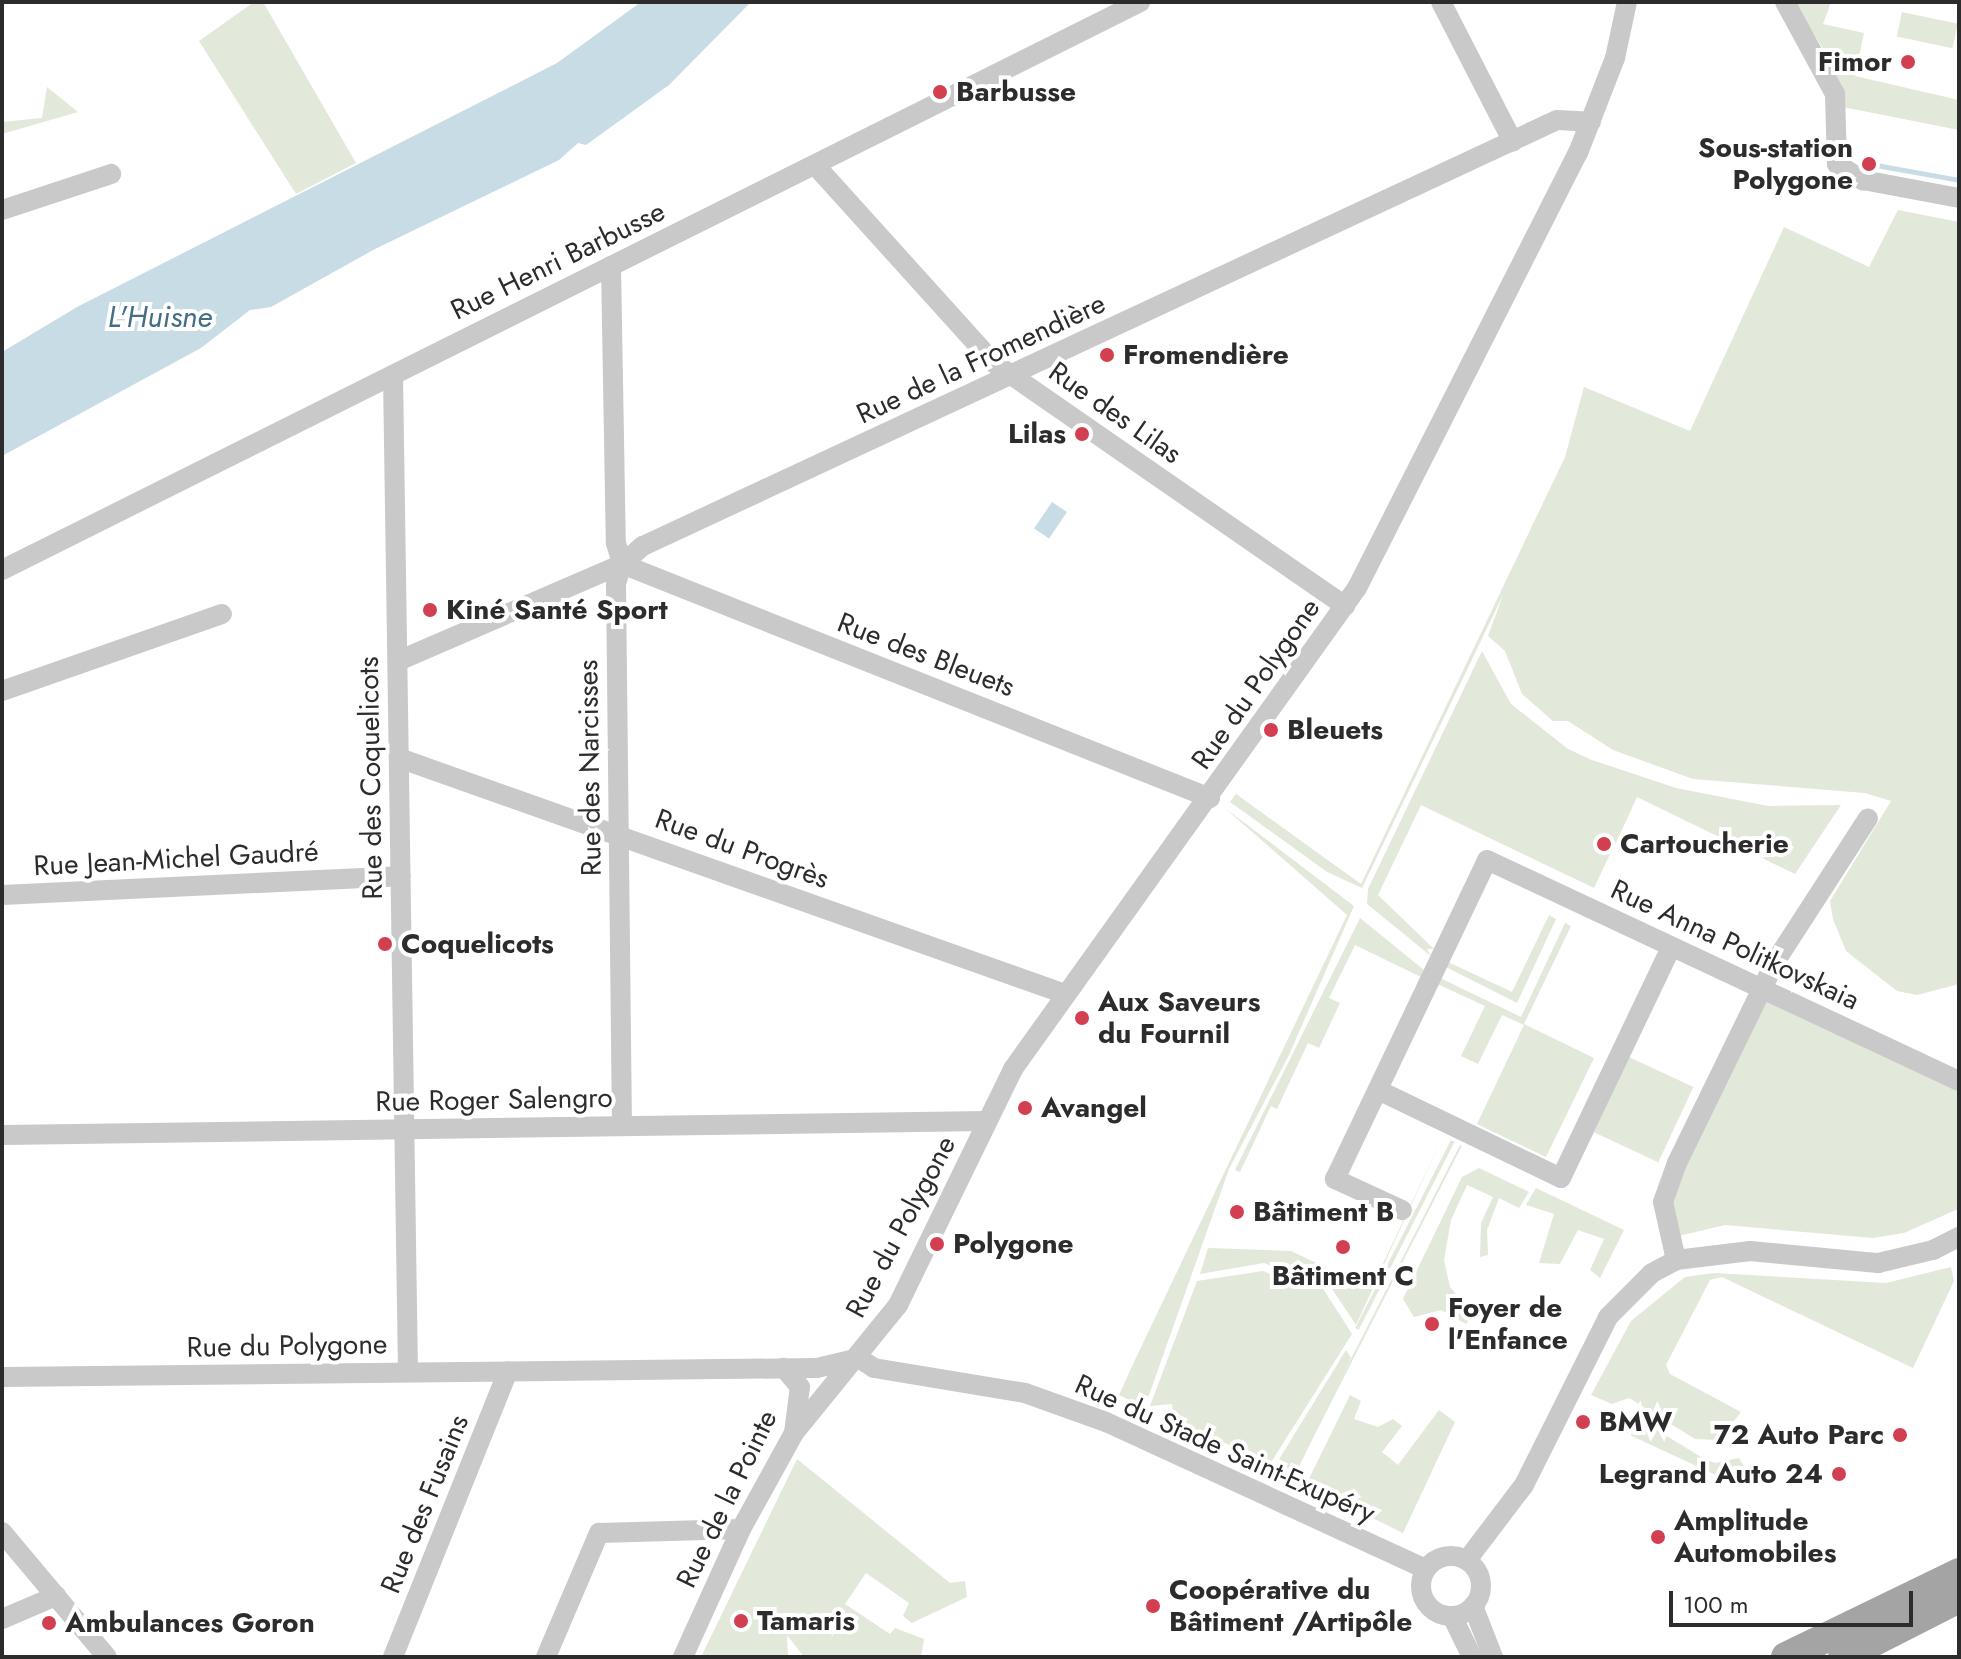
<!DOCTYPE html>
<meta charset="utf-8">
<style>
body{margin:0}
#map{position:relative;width:1961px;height:1659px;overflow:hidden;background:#fff;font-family:Jost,sans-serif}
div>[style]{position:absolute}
.green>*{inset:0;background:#e2e8da;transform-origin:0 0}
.water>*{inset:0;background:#c8dce6;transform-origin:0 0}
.stream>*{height:5px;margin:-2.5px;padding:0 2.5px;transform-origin:2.5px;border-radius:2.5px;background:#c8dce6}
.minor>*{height:20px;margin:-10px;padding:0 10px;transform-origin:10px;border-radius:10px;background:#c9c9c9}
.minor>.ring{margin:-10px;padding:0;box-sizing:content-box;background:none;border:20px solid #c9c9c9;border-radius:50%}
.primary>*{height:30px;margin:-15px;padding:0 15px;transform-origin:15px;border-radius:15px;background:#a4a4a4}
.dots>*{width:22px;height:22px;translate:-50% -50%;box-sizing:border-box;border:4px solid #fff;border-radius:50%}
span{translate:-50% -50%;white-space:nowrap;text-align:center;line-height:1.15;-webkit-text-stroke:8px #fff;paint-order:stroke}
.poi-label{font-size:28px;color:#2c2c2c;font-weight:700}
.right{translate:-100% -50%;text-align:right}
.left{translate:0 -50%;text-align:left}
.street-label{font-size:28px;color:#2c2c2c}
.water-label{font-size:30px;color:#436e84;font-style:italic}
.frame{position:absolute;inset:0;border:4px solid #2c2c2c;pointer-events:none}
.scale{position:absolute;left:1669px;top:1591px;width:244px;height:36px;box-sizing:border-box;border:4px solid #2c2c2c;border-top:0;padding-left:10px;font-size:24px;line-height:28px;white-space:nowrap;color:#2c2c2c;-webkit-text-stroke:6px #fff;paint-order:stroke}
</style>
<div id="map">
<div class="green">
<i style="clip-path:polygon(254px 2px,263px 2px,356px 163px,296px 194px,199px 41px)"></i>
<i style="clip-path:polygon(1794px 2px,1831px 2px,1823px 24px,1864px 33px,1855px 76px,1959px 100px,1959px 130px,1843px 107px,1833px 65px)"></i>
<i style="left:1902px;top:12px;width:57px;height:25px;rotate:12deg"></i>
<i style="clip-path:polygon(47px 87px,78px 112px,2px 134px,2px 122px,42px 118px)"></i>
<i style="clip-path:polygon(1898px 210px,1959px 222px,1959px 984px,1917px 995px,1897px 991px,1846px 951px,1833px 919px,1830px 901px,1891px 801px,1865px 793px,1693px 779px,1613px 750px,1568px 721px,1553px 721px,1522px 694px,1505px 651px,1488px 636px,1503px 595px,1362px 888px,1327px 872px,1230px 802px,1236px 794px,1361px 884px,1565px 457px,1584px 387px,1690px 431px,1784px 227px,1869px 267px)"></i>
<i style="clip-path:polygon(1482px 651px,1511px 704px,1568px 749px,1592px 760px,1676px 788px,1768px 806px,1841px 805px,1795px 874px,1637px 797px,1616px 843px,1605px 838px,1600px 848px,1610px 854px,1594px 888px,1421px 805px,1378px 895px,1434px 949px,1427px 949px,1431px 956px,1367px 904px,1368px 889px)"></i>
<i style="clip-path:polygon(1225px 808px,1354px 906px,1289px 1055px,1229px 1169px,1148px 1398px,1137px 1404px,1119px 1395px,1134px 1362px,1347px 915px)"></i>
<i style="clip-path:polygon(1549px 915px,1556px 919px,1517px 1003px,1444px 966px,1446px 961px,1512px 992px)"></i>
<i style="clip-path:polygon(1360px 918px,1424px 970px,1421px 977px,1355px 945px,1329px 998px,1340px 1003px,1319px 1048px,1308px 1043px,1277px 1109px,1271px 1106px,1240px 1172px,1235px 1170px)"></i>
<i style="clip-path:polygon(1565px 923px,1571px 926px,1524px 1024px,1594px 1058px,1546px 1157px,1477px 1124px,1524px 1025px,1502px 1015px,1478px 1064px,1461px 1056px,1485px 1006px,1435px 983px,1438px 977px,1521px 1017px)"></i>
<i style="clip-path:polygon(1762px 989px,1959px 1081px,1958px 1209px,1904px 1233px,1873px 1238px,1725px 1225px,1670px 1238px,1663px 1214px)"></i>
<i style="left:1629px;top:1057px;width:71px;height:83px;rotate:25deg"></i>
<i style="clip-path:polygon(1444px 1134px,1356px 1325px,1326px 1280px,1301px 1278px,1264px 1263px,1200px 1274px,1208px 1248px,1291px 1251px,1371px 1289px)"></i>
<i style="left:1451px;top:1140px;width:4px;height:211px;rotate:27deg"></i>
<i style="left:1460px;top:1145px;width:2px;height:369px;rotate:27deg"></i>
<i style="clip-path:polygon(1479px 1168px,1529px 1192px,1519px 1208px,1499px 1198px,1487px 1230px,1488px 1255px,1480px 1257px,1481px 1223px,1493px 1197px,1467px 1185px,1451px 1220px,1444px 1260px,1450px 1287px,1473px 1315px,1466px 1324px,1441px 1310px,1414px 1317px,1403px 1299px,1462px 1177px)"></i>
<i style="clip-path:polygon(1536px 1188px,1624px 1230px,1600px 1278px,1590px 1270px,1604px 1239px,1578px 1230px,1560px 1264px,1539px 1263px,1554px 1214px,1526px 1205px)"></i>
<i style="clip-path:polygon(1951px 1267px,1954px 1281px,1913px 1368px,1722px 1277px,1710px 1280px,1666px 1365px,1670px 1374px,1741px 1412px,1719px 1440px,1695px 1439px,1629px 1398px,1612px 1404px,1591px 1395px,1631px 1321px,1685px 1277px,1714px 1273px,1886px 1283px)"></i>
<i style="clip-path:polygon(1263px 1271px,1299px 1286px,1322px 1287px,1352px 1334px,1270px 1464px,1174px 1419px,1172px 1404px,1150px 1406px,1197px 1281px)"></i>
<i style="clip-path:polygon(1346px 1350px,1351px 1358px,1295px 1475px,1275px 1466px)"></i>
<i style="clip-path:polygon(1350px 1395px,1361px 1401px,1354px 1419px,1378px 1427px,1393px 1419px,1402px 1426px,1382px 1452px,1398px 1465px,1439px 1410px,1455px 1422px,1403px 1533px,1306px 1485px)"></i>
<i style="clip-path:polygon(1634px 1416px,1701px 1457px,1715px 1463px,1739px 1458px,1746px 1470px,1731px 1482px,1619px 1430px)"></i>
<i style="clip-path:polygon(797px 1459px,950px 1583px,965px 1581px,967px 1597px,912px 1623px,903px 1616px,909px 1603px,866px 1573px,845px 1604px,890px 1634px,895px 1628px,924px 1639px,921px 1657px,804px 1657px,787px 1635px,788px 1657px,701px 1657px)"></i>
</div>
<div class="water">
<i style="clip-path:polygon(641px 2px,751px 2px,669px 85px,586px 145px,578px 143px,559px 160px,375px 249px,271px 307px,250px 310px,201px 348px,2px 456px,2px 352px,77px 307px,557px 63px)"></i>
<i style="left:1052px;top:502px;width:18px;height:32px;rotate:34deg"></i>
</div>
<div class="stream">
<i style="left:1876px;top:165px;width:84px;rotate:10.2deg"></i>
</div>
<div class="minor">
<i style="left:1441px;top:2px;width:157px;rotate:62.8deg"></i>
<i style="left:1785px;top:2px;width:105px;rotate:61.5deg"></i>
<i style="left:1835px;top:94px;width:70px;rotate:88.4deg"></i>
<i style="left:1837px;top:164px;width:31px;rotate:32deg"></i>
<i style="left:1863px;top:180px;width:98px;rotate:10.6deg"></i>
<i style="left:815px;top:165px;width:267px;rotate:47.9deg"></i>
<i style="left:994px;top:363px;width:427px;rotate:34.7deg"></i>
<i style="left:2px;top:210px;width:115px;rotate:-18.3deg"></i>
<i style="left:611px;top:266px;width:277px;rotate:89deg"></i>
<i style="left:616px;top:543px;width:22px;rotate:74deg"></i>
<i style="left:622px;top:564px;width:21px;rotate:107deg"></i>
<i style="left:616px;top:584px;width:542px;rotate:89.37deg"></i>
<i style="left:393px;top:375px;width:997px;rotate:89.14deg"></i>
<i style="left:622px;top:564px;width:633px;rotate:21.7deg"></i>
<i style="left:2px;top:570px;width:1272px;rotate:-26.52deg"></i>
<i style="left:398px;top:661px;width:244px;rotate:-23.4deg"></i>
<i style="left:622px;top:564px;width:28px;rotate:-41deg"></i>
<i style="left:643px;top:546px;width:1008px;rotate:-24.99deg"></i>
<i style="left:1557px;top:120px;width:34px;rotate:3deg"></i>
<i style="left:2px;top:691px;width:233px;rotate:-19.3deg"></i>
<i style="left:399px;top:758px;width:707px;rotate:19.51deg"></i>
<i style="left:2px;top:895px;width:399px;rotate:-2.7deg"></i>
<i style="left:1378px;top:1090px;width:203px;rotate:25.7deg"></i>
<i style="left:1561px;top:1178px;width:256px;rotate:-64.5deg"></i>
<i style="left:2px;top:1135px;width:985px;rotate:-0.81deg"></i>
<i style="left:1402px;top:1210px;width:74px;rotate:-155.2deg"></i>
<i style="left:1335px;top:1179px;width:353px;rotate:-64.5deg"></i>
<i style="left:1487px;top:860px;width:521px;rotate:25.09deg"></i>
<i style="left:1676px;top:1260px;width:59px;rotate:-102.6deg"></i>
<i style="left:1663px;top:1202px;width:41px;rotate:-70.3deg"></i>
<i style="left:1677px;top:1163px;width:224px;rotate:-64deg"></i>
<i style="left:1775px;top:962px;width:171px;rotate:-57.1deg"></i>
<i style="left:859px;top:1358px;width:18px;rotate:34deg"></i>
<i style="left:874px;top:1368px;width:153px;rotate:9.4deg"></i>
<i style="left:1025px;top:1393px;width:86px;rotate:19.7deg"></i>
<i style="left:1106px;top:1422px;width:352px;rotate:24.7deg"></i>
<i style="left:2px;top:1377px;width:815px;rotate:-0.63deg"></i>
<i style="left:817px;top:1368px;width:43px;rotate:-13.4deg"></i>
<i style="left:794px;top:1433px;width:165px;rotate:-50.9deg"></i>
<i style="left:898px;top:1305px;width:263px;rotate:-64deg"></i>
<i style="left:1013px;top:1069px;width:591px;rotate:-54.43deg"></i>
<i style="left:1357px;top:588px;width:488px;rotate:-63.1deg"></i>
<i style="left:1578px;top:153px;width:102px;rotate:-68.7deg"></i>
<i style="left:1615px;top:58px;width:57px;rotate:-77.9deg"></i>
<i style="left:2px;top:1532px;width:163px;rotate:50deg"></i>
<i class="ring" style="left:1421px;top:1556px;width:40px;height:40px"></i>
<i style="left:1467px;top:1560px;width:94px;rotate:-52.8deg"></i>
<i style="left:1524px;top:1485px;width:188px;rotate:-63.4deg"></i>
<i style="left:1608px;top:1317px;width:62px;rotate:-45deg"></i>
<i style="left:1652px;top:1273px;width:27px;rotate:-28deg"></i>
<i style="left:1676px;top:1260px;width:75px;rotate:-6.9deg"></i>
<i style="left:1750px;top:1251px;width:129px;rotate:5.4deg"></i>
<i style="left:1878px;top:1263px;width:57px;rotate:-13.3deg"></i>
<i style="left:1933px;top:1250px;width:29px;rotate:-27deg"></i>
<i style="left:1473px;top:1606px;width:55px;rotate:68.6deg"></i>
<i style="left:1452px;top:1616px;width:46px;rotate:64deg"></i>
<i style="left:2px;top:1619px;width:59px;rotate:-23.1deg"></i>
<i style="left:393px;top:1657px;width:308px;rotate:-68.1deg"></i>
<i style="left:546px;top:1657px;width:135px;rotate:-66.9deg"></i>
<i style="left:599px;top:1533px;width:142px;rotate:-1.6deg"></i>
<i style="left:683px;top:1657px;width:141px;rotate:-65.6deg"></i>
<i style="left:741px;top:1529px;width:110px;rotate:-61.1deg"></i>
<i style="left:794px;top:1433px;width:46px;rotate:-82.6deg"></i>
<i style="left:800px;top:1387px;width:25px;rotate:-130deg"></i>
</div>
<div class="primary">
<i style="left:1786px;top:1657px;width:192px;rotate:-25.9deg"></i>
<i style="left:1843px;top:1657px;width:130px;rotate:-27deg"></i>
</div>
<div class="dots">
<i style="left:1908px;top:62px;background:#d13f50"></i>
<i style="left:940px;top:92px;background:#d13f50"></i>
<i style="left:1869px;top:164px;background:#d13f50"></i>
<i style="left:1107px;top:355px;background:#d13f50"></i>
<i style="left:1082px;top:434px;background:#d13f50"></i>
<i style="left:430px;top:610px;background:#d13f50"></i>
<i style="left:1271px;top:730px;background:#d13f50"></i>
<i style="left:1604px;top:844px;background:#d13f50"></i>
<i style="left:385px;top:944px;background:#d13f50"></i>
<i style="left:1082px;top:1018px;background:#d13f50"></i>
<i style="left:1025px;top:1108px;background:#d13f50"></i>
<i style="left:1237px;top:1212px;background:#d13f50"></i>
<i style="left:937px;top:1244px;background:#d13f50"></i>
<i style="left:1343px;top:1247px;background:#d13f50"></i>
<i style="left:1432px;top:1324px;background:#d13f50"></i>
<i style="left:1583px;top:1422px;background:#d13f50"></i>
<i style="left:1900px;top:1435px;background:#d13f50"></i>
<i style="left:1839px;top:1474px;background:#d13f50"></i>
<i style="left:1658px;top:1537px;background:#d13f50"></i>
<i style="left:1153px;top:1606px;background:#d13f50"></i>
<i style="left:741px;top:1621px;background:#d13f50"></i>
<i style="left:49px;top:1623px;background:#d13f50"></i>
</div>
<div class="poi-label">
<span class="right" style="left:1892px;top:62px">Fimor</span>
<span class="left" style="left:956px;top:92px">Barbusse</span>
<span class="right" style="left:1853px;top:164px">Sous-station<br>Polygone</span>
<span class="left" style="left:1123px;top:355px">Fromendière</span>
<span class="right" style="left:1066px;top:434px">Lilas</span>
<span class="left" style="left:446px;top:610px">Kiné Santé Sport</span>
<span class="left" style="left:1287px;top:730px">Bleuets</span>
<span class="left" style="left:1620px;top:844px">Cartoucherie</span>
<span class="left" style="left:401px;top:944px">Coquelicots</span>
<span class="left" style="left:1098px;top:1018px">Aux Saveurs<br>du Fournil</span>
<span class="left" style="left:1041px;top:1108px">Avangel</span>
<span class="left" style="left:1253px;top:1212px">Bâtiment B</span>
<span class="left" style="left:953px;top:1244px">Polygone</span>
<span style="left:1343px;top:1276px">Bâtiment C</span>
<span class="left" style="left:1448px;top:1324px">Foyer de<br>l'Enfance</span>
<span class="left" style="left:1599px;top:1422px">BMW</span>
<span class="right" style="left:1884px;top:1435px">72 Auto Parc</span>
<span class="right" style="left:1823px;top:1474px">Legrand Auto 24</span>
<span class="left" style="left:1674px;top:1537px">Amplitude<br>Automobiles</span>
<span class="left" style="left:1169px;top:1606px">Coopérative du<br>Bâtiment /Artipôle</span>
<span class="left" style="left:757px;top:1621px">Tamaris</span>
<span class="left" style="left:65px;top:1623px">Ambulances Goron</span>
</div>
<div class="street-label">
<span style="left:558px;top:261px;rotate:-26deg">Rue Henri Barbusse</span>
<span style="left:981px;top:359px;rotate:-25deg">Rue de la Fromendière</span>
<span style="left:1115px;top:413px;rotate:35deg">Rue des Lilas</span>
<span style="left:926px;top:655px;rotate:21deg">Rue des Bleuets</span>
<span style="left:1256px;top:684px;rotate:-55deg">Rue du Polygone</span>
<span style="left:590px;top:768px;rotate:-91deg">Rue des Narcisses</span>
<span style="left:371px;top:778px;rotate:-91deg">Rue des Coquelicots</span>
<span style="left:742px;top:849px;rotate:20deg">Rue du Progrès</span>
<span style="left:176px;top:859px;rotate:-3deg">Rue Jean-Michel Gaudré</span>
<span style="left:1735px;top:945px;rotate:25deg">Rue Anna Politkovskaia</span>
<span style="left:494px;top:1100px;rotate:-1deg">Rue Roger Salengro</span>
<span style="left:901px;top:1227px;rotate:-62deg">Rue du Polygone</span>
<span style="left:287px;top:1346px;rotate:-1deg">Rue du Polygone</span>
<span style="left:1225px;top:1449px;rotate:24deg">Rue du Stade Saint-Exupéry</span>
<span style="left:727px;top:1499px;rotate:-64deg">Rue de la Pointe</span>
<span style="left:425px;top:1504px;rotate:-68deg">Rue des Fusains</span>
</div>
<div class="water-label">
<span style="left:160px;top:317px">L'Huisne</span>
</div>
<div class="frame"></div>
<div class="scale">100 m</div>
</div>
